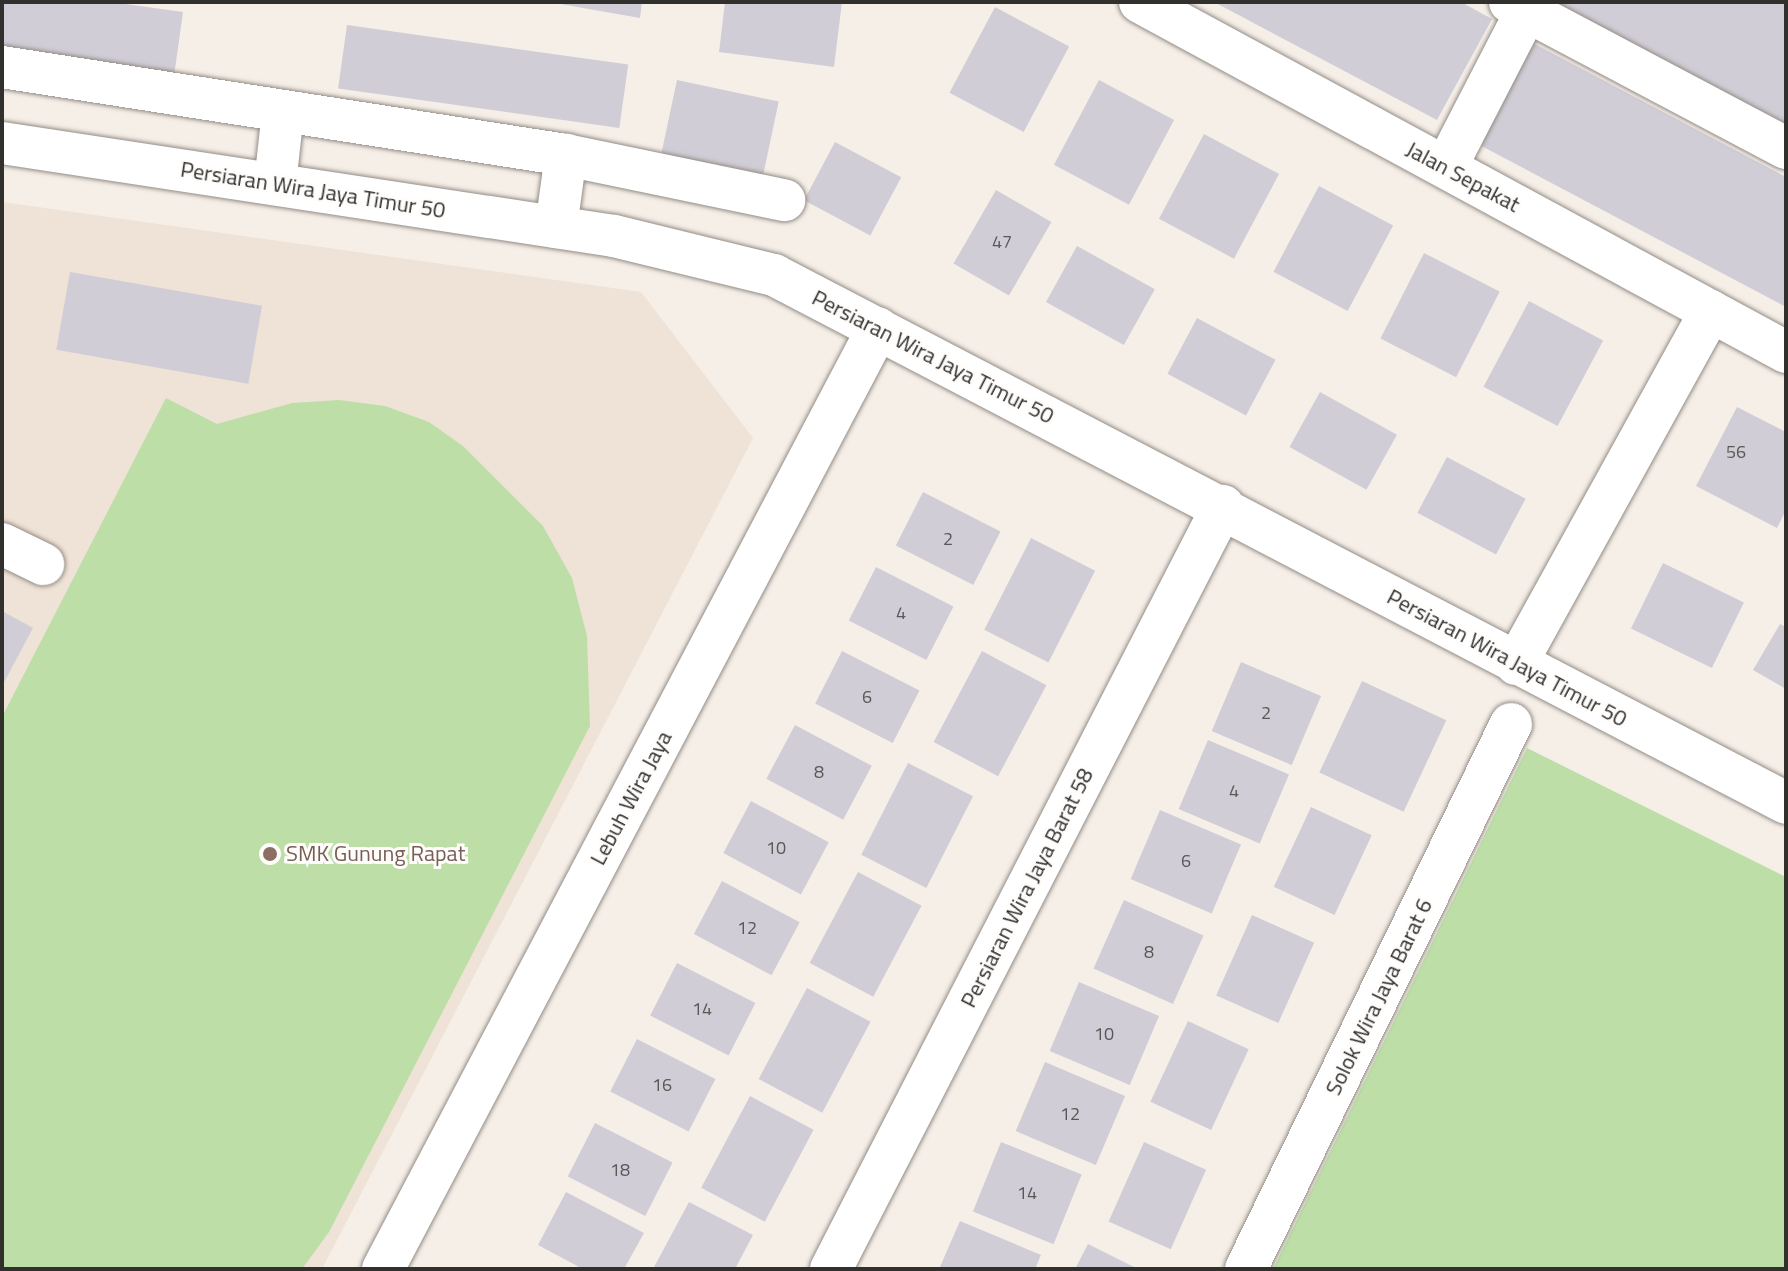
<!DOCTYPE html>
<style>
body{margin:0}
#map{position:relative;width:1788px;height:1271px;overflow:hidden;background:#f6efe8;font-family:"Titillium Web",sans-serif}
div>[style]{position:absolute}
.built>*{inset:0;background:#efe2d6}
.green>*{inset:0;background:#bddfa7}
.building>*{inset:0;background:#d1cdd6;transform-origin:0 0}
.roads{filter:drop-shadow(0 0 2px #938c86) drop-shadow(0 0 2px #938c86)}
.minor>*{height:42px;margin:-21px;padding:0 21px;transform-origin:21px;border-radius:21px;background:#fff}
.dots>*{width:22px;height:22px;translate:-50% -50%;box-sizing:border-box;border:4px solid #fffdfc;border-radius:50%}
span{translate:-50% -50%;white-space:nowrap;text-align:center;line-height:1.15;-webkit-text-stroke:6px #fffdfc;paint-order:stroke}
.number-label{font-size:18px;color:#5a5757}
.number-label span{-webkit-text-stroke-width:0}
.street-label{font-size:22px;color:#32302d}
.education-label{font-size:22px;color:#785e54}
.left{translate:0 -50%;text-align:left}
.frame{position:absolute;inset:0;border:4px solid #32302d;pointer-events:none}
</style>
<div id="map">
<div class="built">
<i style="clip-path:polygon(2px 202px,641px 292px,753px 438px,322px 1269px,2px 1269px)"></i>
</div>
<div class="green">
<i style="clip-path:polygon(166px 398px,217px 424px,292px 403px,339px 400px,385px 406px,429px 422px,463px 446px,543px 526px,572px 578px,587px 636px,590px 726px,329px 1232px,302px 1269px,2px 1269px,2px 717px)"></i>
<i style="clip-path:polygon(1527px 748px,1786px 877px,1786px 1269px,1273px 1269px)"></i>
</div>
<div class="building">
<i style="clip-path:polygon(2px 2px,111px 2px,183px 12px,174px 76px,2px 51px)"></i>
<i style="clip-path:polygon(549px 2px,642px 2px,640px 18px)"></i>
<i style="clip-path:polygon(725px 2px,842px 2px,834px 67px,719px 52px)"></i>
<i style="clip-path:polygon(1214px 2px,1461px 2px,1492px 19px,1437px 120px)"></i>
<i style="clip-path:polygon(1555px 2px,1786px 2px,1786px 124px)"></i>
<i style="left:995px;top:7px;width:84px;height:97px;rotate:28deg"></i>
<i style="left:347px;top:25px;width:284px;height:64px;rotate:8deg"></i>
<i style="clip-path:polygon(1531px 42px,1786px 177px,1786px 307px,1476px 143px)"></i>
<i style="left:677px;top:80px;width:104px;height:75px;rotate:12deg"></i>
<i style="left:1099px;top:80px;width:85px;height:96px;rotate:28deg"></i>
<i style="left:1204px;top:134px;width:85px;height:96px;rotate:28deg"></i>
<i style="left:835px;top:142px;width:75px;height:66px;rotate:28deg"></i>
<i style="left:1319px;top:186px;width:84px;height:97px;rotate:28deg"></i>
<i style="left:996px;top:190px;width:64px;height:85px;rotate:30deg"></i>
<i style="left:1077px;top:246px;width:89px;height:64px;rotate:29deg"></i>
<i style="left:1424px;top:253px;width:85px;height:96px;rotate:27deg"></i>
<i style="left:70px;top:272px;width:195px;height:79px;rotate:10deg"></i>
<i style="left:1529px;top:301px;width:84px;height:97px;rotate:28deg"></i>
<i style="left:1197px;top:318px;width:89px;height:63px;rotate:28deg"></i>
<i style="left:1320px;top:392px;width:88px;height:63px;rotate:29deg"></i>
<i style="clip-path:polygon(1737px 407px,1786px 432px,1786px 510px,1777px 528px,1696px 486px)"></i>
<i style="left:1447px;top:457px;width:89px;height:63px;rotate:28deg"></i>
<i style="left:923px;top:492px;width:87px;height:60px;rotate:27deg"></i>
<i style="left:1031px;top:538px;width:72px;height:103px;rotate:27deg"></i>
<i style="left:1663px;top:563px;width:90px;height:73px;rotate:26deg"></i>
<i style="left:876px;top:567px;width:87px;height:60px;rotate:27deg"></i>
<i style="clip-path:polygon(2px 611px,33px 628px,2px 686px)"></i>
<i style="clip-path:polygon(1780px 624px,1786px 627px,1786px 689px,1753px 670px)"></i>
<i style="left:842px;top:651px;width:87px;height:59px;rotate:27deg"></i>
<i style="left:982px;top:651px;width:73px;height:103px;rotate:28deg"></i>
<i style="left:1241px;top:662px;width:87px;height:75px;rotate:23deg"></i>
<i style="left:1362px;top:681px;width:93px;height:101px;rotate:25deg"></i>
<i style="left:795px;top:725px;width:87px;height:61px;rotate:28deg"></i>
<i style="left:1208px;top:740px;width:88px;height:75px;rotate:23deg"></i>
<i style="left:908px;top:763px;width:73px;height:103px;rotate:27deg"></i>
<i style="left:751px;top:801px;width:88px;height:59px;rotate:28deg"></i>
<i style="left:1311px;top:807px;width:67px;height:88px;rotate:25deg"></i>
<i style="left:1160px;top:810px;width:88px;height:75px;rotate:23deg"></i>
<i style="left:858px;top:872px;width:72px;height:103px;rotate:28deg"></i>
<i style="left:722px;top:881px;width:88px;height:60px;rotate:28deg"></i>
<i style="left:1124px;top:900px;width:87px;height:75px;rotate:24deg"></i>
<i style="left:1252px;top:915px;width:68px;height:88px;rotate:24deg"></i>
<i style="left:677px;top:963px;width:88px;height:59px;rotate:27deg"></i>
<i style="left:1079px;top:982px;width:87px;height:75px;rotate:23deg"></i>
<i style="left:807px;top:988px;width:72px;height:103px;rotate:28deg"></i>
<i style="left:1188px;top:1021px;width:67px;height:89px;rotate:25deg"></i>
<i style="left:637px;top:1039px;width:88px;height:59px;rotate:27deg"></i>
<i style="left:1045px;top:1062px;width:87px;height:75px;rotate:23deg"></i>
<i style="left:750px;top:1096px;width:72px;height:104px;rotate:28deg"></i>
<i style="left:595px;top:1123px;width:87px;height:60px;rotate:27deg"></i>
<i style="left:1001px;top:1142px;width:87px;height:75px;rotate:22deg"></i>
<i style="left:1144px;top:1142px;width:68px;height:87px;rotate:24deg"></i>
<i style="clip-path:polygon(566px 1192px,644px 1233px,624px 1269px,583px 1269px,538px 1245px)"></i>
<i style="clip-path:polygon(689px 1202px,753px 1235px,735px 1269px,653px 1269px)"></i>
<i style="clip-path:polygon(960px 1221px,1041px 1255px,1035px 1269px,939px 1269px)"></i>
<i style="clip-path:polygon(1088px 1244px,1138px 1269px,1075px 1269px)"></i>
</div>
<div class="roads">
<div class="minor">
<i style="left:1140px;top:2px;width:735px;rotate:28.45deg"></i>
<i style="left:1510px;top:2px;width:312px;rotate:27.9deg"></i>
<i style="left:2px;top:67px;width:571px;rotate:8.87deg"></i>
<i style="left:566px;top:155px;width:223px;rotate:11.7deg"></i>
<i style="left:2px;top:143px;width:619px;rotate:8.64deg"></i>
<i style="left:614px;top:236px;width:165px;rotate:13.7deg"></i>
<i style="left:774px;top:275px;width:1141px;rotate:27.55deg"></i>
<i style="left:1446px;top:167px;width:186px;rotate:-62.7deg"></i>
<i style="left:275px;top:184px;width:73px;rotate:-83.7deg"></i>
<i style="left:556px;top:227px;width:73px;rotate:-82.1deg"></i>
<i style="left:2px;top:544px;width:46px;rotate:26deg"></i>
<i style="left:1516px;top:664px;width:403px;rotate:-61.1deg"></i>
<i style="left:383px;top:1269px;width:1063px;rotate:-62.25deg"></i>
<i style="left:831px;top:1269px;width:858px;rotate:-62.81deg"></i>
<i style="left:1246px;top:1269px;width:606px;rotate:-64.07deg"></i>
</div>
</div>
<div class="dots">
<i style="left:270px;top:854px;background:#8d6e63"></i>
</div>
<div class="number-label">
<span style="left:1002px;top:242px">47</span>
<span style="left:1736px;top:452px">56</span>
<span style="left:948px;top:539px">2</span>
<span style="left:901px;top:613px">4</span>
<span style="left:867px;top:697px">6</span>
<span style="left:1266px;top:713px">2</span>
<span style="left:819px;top:772px">8</span>
<span style="left:1234px;top:791px">4</span>
<span style="left:776px;top:848px">10</span>
<span style="left:1186px;top:861px">6</span>
<span style="left:747px;top:928px">12</span>
<span style="left:1149px;top:952px">8</span>
<span style="left:702px;top:1009px">14</span>
<span style="left:1104px;top:1034px">10</span>
<span style="left:662px;top:1085px">16</span>
<span style="left:1070px;top:1114px">12</span>
<span style="left:620px;top:1170px">18</span>
<span style="left:1027px;top:1193px">14</span>
</div>
<div class="street-label">
<span style="left:1463px;top:177px;rotate:28deg">Jalan Sepakat</span>
<span style="left:313px;top:190px;rotate:9deg">Persiaran Wira Jaya Timur 50</span>
<span style="left:933px;top:357px;rotate:27deg">Persiaran Wira Jaya Timur 50</span>
<span style="left:1507px;top:658px;rotate:28deg">Persiaran Wira Jaya Timur 50</span>
<span style="left:631px;top:798px;rotate:-62deg">Lebuh Wira Jaya</span>
<span style="left:1027px;top:888px;rotate:-63deg">Persiaran Wira Jaya Barat 58</span>
<span style="left:1379px;top:997px;rotate:-64deg">Solok Wira Jaya Barat 6</span>
</div>
<div class="education-label">
<span class="left" style="left:286px;top:854px">SMK Gunung Rapat</span>
</div>
<div class="frame"></div>
</div>
